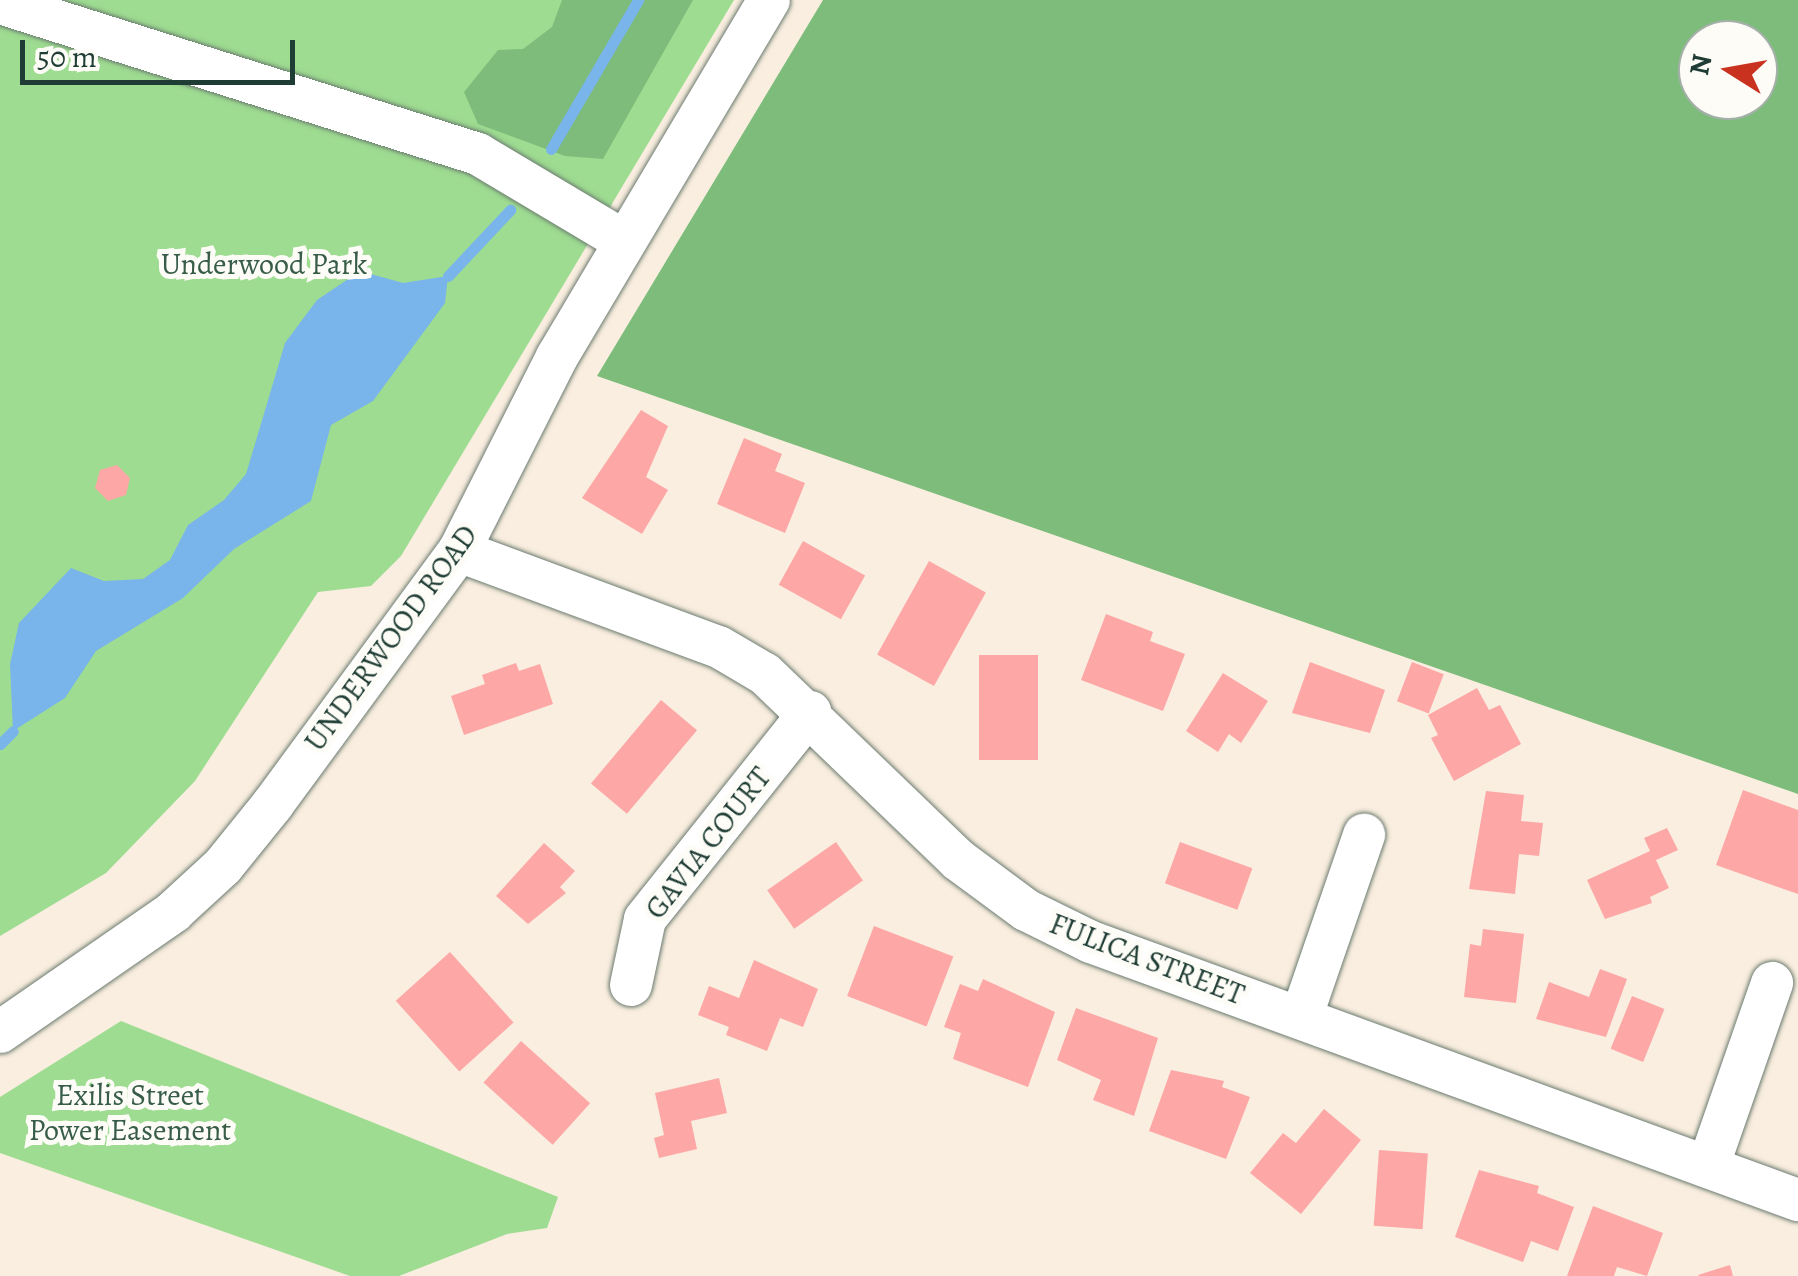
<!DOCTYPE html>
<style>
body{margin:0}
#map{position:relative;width:1798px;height:1276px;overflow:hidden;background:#f9eedf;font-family:Alegreya,serif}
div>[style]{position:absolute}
.green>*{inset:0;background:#9edc91}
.forest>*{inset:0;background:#7ebc7b}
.water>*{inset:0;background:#79b4eb}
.stream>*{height:11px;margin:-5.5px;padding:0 5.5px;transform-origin:5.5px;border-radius:5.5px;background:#79b4eb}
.building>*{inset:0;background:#fda7a6;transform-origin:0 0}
.roads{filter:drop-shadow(0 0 2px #6b7b70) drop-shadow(0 0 2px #6b7b70)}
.minor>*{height:42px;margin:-21px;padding:0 21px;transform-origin:21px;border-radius:21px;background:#fff}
span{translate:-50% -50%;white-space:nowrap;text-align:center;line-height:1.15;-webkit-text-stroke:10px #fdfcf7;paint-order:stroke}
.park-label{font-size:30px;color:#385d47}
.street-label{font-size:30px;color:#1f3d34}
.north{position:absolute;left:1678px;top:20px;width:100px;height:100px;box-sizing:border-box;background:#fdfcf7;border:2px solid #a4b0a9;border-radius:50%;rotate:281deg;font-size:28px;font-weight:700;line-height:40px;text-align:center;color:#1f3d34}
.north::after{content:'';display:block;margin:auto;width:35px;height:45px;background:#c8321e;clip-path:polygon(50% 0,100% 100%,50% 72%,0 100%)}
.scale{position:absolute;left:20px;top:40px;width:275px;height:45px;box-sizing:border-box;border:5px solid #1f3d34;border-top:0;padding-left:12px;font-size:30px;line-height:35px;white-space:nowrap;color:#1f3d34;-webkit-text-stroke:8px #fdfcf7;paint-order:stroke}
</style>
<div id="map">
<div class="green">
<i style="clip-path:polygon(0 0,734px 0,401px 556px,371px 586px,318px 592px,195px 781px,106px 873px,0 936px)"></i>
<i style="clip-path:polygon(121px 1021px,558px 1197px,547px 1228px,507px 1234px,399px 1276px,350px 1276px,0 1153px,0 1097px)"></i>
</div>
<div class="forest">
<i style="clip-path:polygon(562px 0,693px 0,603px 159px,565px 156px,478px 124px,464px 92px,498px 50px,523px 49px,552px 27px)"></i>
<i style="clip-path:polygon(evenodd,823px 0,1798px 0,1798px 794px,597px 376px,823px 0,1758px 40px,1758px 100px,1698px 100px,1698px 40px,1758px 40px)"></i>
</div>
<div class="water">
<i style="clip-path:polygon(360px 271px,403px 283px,448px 276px,445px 303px,373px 401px,331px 425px,311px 501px,234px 549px,183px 598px,96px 651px,65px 698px,13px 731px,10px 664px,19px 623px,71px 568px,104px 581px,143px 579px,170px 560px,188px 525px,224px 500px,246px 474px,285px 343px,317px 300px)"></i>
</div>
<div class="stream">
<i style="left:551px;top:149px;width:173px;rotate:-59.7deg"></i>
<i style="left:448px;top:276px;width:91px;rotate:-46.8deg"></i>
<i style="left:0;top:744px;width:18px;rotate:-45deg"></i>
</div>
<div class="building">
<i style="clip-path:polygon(641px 410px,668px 426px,646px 477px,668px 490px,642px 534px,582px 498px)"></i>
<i style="clip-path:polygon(744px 438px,782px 454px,775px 471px,805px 483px,785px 533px,717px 504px)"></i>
<i style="clip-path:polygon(117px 465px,130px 478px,126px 495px,108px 501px,95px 488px,100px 470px)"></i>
<i style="left:803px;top:541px;width:71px;height:50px;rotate:29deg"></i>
<i style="left:929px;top:561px;width:65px;height:107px;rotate:29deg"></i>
<i style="clip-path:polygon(1106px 614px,1153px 632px,1150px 641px,1185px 654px,1163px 711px,1081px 680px)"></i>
<i style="left:1038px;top:655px;width:105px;height:59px;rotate:90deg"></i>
<i style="clip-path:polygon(1310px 662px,1385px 690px,1370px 733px,1292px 713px)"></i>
<i style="left:1412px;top:662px;width:34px;height:42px;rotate:21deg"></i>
<i style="clip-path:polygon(516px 663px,519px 671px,540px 664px,553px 704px,464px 735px,451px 696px,485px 684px,482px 675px)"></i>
<i style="clip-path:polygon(1223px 673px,1268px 701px,1241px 743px,1229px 734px,1218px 752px,1186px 731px)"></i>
<i style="clip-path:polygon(1477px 688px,1489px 710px,1500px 705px,1521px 744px,1454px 781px,1431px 738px,1438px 735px,1428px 715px)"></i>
<i style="left:661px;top:700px;width:47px;height:109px;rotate:40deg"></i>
<i style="clip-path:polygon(1743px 790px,1798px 810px,1798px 894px,1716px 865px)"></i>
<i style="clip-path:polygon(1486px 791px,1524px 795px,1521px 821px,1543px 823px,1539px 856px,1519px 854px,1515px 894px,1469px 889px)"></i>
<i style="clip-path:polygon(1667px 828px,1678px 850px,1656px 860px,1669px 888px,1650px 897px,1652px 903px,1605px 919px,1587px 880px,1650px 851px,1644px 838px)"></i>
<i style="left:836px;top:842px;width:47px;height:84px;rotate:55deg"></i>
<i style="left:1180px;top:842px;width:77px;height:44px;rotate:20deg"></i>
<i style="clip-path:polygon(544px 843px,575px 871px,560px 887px,566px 893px,528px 924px,496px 896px)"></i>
<i style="left:874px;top:926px;width:85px;height:75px;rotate:21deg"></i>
<i style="clip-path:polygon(1483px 929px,1524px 934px,1516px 1003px,1464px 997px,1470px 944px,1481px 946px)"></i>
<i style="left:450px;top:952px;width:95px;height:73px;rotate:48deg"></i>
<i style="clip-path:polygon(754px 960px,818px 989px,803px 1027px,780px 1018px,767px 1051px,726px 1035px,729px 1027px,698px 1015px,709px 986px,739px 998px)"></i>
<i style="clip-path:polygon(1600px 969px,1627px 979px,1606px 1037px,1536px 1019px,1549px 982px,1589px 997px)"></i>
<i style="clip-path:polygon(983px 979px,1055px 1012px,1028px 1087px,953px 1059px,961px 1033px,944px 1027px,960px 984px,978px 991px)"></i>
<i style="left:1632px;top:996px;width:35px;height:57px;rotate:22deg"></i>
<i style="clip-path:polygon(1076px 1008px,1158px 1038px,1134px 1116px,1093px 1100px,1101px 1080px,1057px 1060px)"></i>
<i style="left:521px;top:1041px;width:93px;height:56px;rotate:42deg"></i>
<i style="clip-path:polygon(1171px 1070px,1224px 1081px,1222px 1087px,1250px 1097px,1226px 1159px,1149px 1131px)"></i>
<i style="clip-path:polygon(719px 1078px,727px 1113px,691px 1121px,697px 1149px,659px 1158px,654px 1138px,664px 1135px,655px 1093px)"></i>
<i style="clip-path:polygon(1324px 1109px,1361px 1140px,1301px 1214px,1250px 1173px,1283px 1133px,1296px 1143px)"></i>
<i style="left:1379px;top:1150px;width:49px;height:76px;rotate:4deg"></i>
<i style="clip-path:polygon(1479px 1170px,1539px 1186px,1537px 1193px,1574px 1207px,1558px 1251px,1531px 1241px,1523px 1262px,1455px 1237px)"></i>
<i style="clip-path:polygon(1593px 1206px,1663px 1233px,1647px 1276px,1617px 1267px,1614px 1276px,1567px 1276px)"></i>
<i style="clip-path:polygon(1730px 1265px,1733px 1276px,1699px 1276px,1698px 1275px)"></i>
</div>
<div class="roads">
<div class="minor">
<i style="left:0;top:3px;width:501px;rotate:17.53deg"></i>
<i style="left:478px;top:154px;width:170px;rotate:30.8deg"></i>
<i style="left:459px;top:551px;width:277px;rotate:20.3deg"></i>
<i style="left:719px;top:647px;width:53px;rotate:30.4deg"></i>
<i style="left:765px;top:674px;width:267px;rotate:43.9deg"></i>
<i style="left:957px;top:859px;width:86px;rotate:36.5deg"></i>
<i style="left:1026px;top:910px;width:72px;rotate:26.2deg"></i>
<i style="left:1091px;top:942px;width:753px;rotate:20.05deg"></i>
<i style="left:631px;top:985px;width:67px;rotate:-78deg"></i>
<i style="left:645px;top:919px;width:265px;rotate:-51.4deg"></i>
<i style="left:1301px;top:1018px;width:194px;rotate:-71deg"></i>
<i style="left:0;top:1032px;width:211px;rotate:-34.7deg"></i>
<i style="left:173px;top:912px;width:68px;rotate:-42.6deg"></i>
<i style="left:223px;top:866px;width:80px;rotate:-51.1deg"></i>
<i style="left:273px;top:804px;width:314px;rotate:-53.7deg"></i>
<i style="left:459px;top:551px;width:217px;rotate:-63.2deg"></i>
<i style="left:557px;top:357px;width:415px;rotate:-59.3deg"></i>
<i style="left:1708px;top:1167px;width:195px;rotate:-70.8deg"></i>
</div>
</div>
<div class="park-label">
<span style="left:264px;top:264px">Underwood Park</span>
<span style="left:130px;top:1112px">Exilis Street<br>Power Easement</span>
</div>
<div class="street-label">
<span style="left:391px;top:638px;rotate:-54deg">UNDERWOOD ROAD</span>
<span style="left:708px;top:843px;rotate:-52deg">GAVIA COURT</span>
<span style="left:1147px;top:959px;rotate:21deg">FULICA STREET</span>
</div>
<div class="north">N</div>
<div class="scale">50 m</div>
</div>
